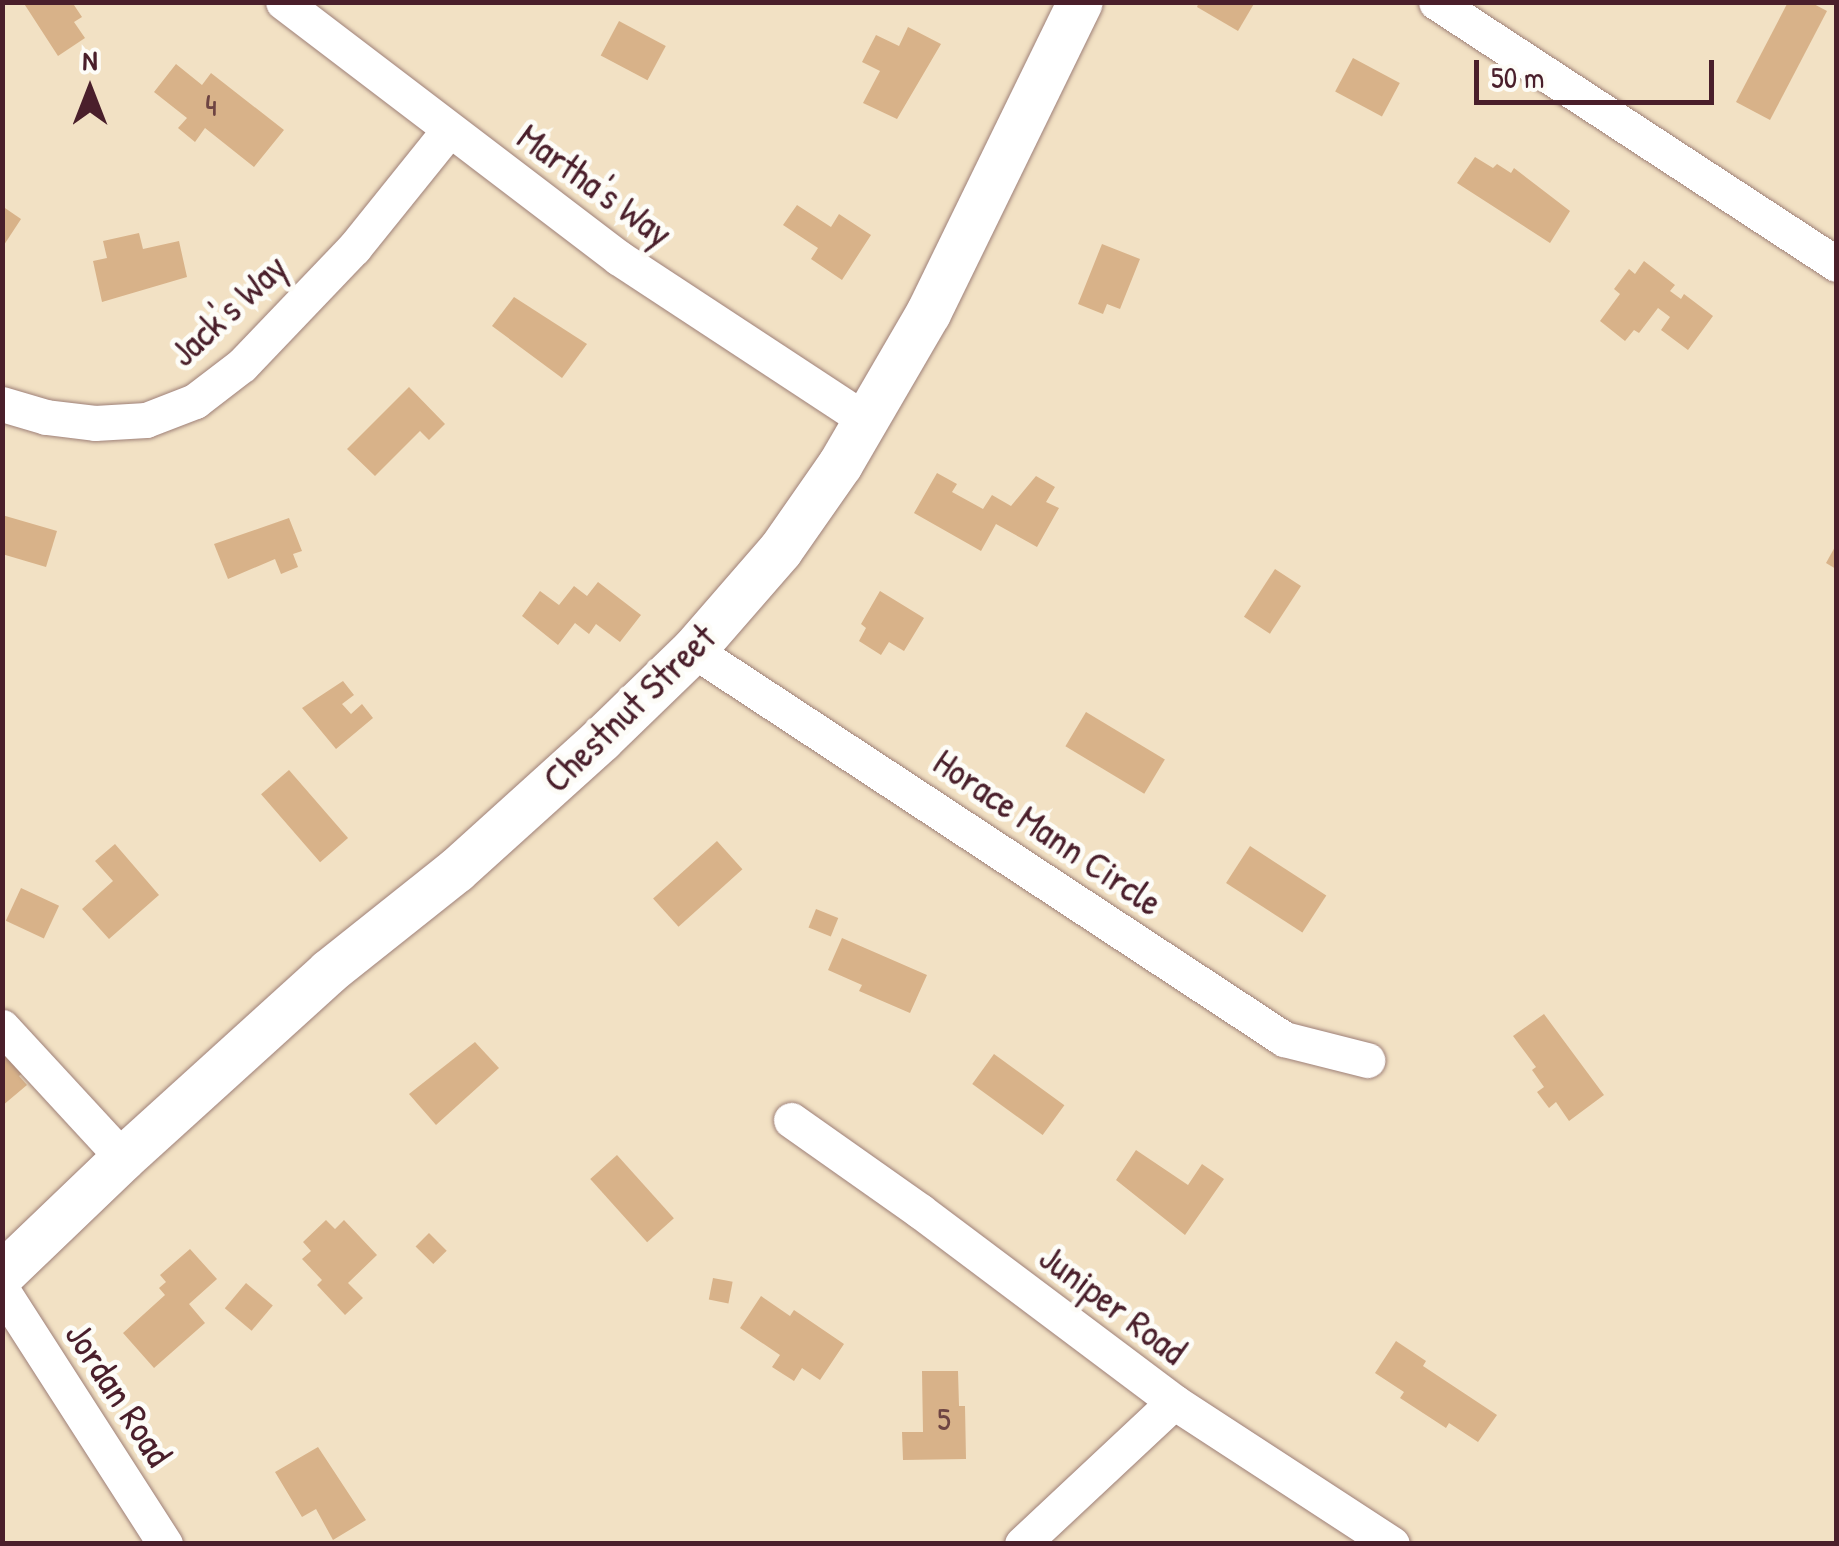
<!DOCTYPE html>
<style>
body{margin:0}
#map{position:relative;width:1839px;height:1546px;overflow:hidden;background:#f2e1c4;font-family:"Patrick Hand",sans-serif}
div>[style]{position:absolute}
.building>*{inset:0;background:#d8b289;transform-origin:0 0}
.roads{filter:drop-shadow(0 0 2px #9e8078) drop-shadow(0 0 2px #9e8078)}
.minor>*{height:35px;margin:-17.5px;padding:0 17.5px;transform-origin:17.5px;border-radius:17.5px;background:#fff}
.major>*{height:45px;margin:-22.5px;padding:0 22.5px;transform-origin:22.5px;border-radius:22.5px;background:#fff}
span{translate:-50% -50%;white-space:nowrap;text-align:center;line-height:1.15;-webkit-text-stroke:10px #fdfcf7;paint-order:stroke}
.number-label{font-size:32px;color:#6e4442}
.number-label span{-webkit-text-stroke-width:0}
.street-label{font-size:38px;color:#4a1f2b}
.frame{position:absolute;inset:0;border:5px solid #4a1f2b;pointer-events:none}
.north{position:absolute;left:40px;top:40px;width:100px;height:100px;-webkit-text-stroke:8px #fdfcf7;paint-order:stroke;rotate:0deg;font-size:28px;font-weight:700;line-height:40px;text-align:center;color:#4a1f2b}
.north::after{content:'';display:block;margin:auto;width:35px;height:45px;background:#4a1f2b;clip-path:polygon(50% 0,100% 100%,50% 72%,0 100%)}
.scale{position:absolute;left:1474px;top:60px;width:240px;height:45px;box-sizing:border-box;border:5px solid #4a1f2b;border-top:0;padding-left:12px;font-size:30px;line-height:35px;white-space:nowrap;color:#4a1f2b;-webkit-text-stroke:8px #fdfcf7;paint-order:stroke}
</style>
<div id="map">
<div class="building">
<i style="clip-path:polygon(23px 2px,72px 2px,82px 17px,74px 22px,85px 38px,58px 56px)"></i>
<i style="clip-path:polygon(1199px 2px,1255px 2px,1238px 31px,1197px 7px)"></i>
<i style="clip-path:polygon(1788px 2px,1810px 2px,1827px 11px,1770px 120px,1736px 102px)"></i>
<i style="left:619px;top:21px;width:53px;height:39px;rotate:28deg"></i>
<i style="clip-path:polygon(908px 27px,941px 44px,897px 119px,863px 103px,880px 71px,862px 62px,876px 35px,899px 46px)"></i>
<i style="left:1353px;top:58px;width:53px;height:38px;rotate:28deg"></i>
<i style="clip-path:polygon(176px 64px,202px 85px,211px 73px,284px 130px,254px 167px,205px 128px,195px 142px,178px 128px,187px 118px,154px 92px)"></i>
<i style="clip-path:polygon(1475px 157px,1493px 168px,1497px 164px,1511px 173px,1514px 168px,1570px 211px,1550px 243px,1457px 183px)"></i>
<i style="clip-path:polygon(797px 205px,831px 227px,839px 214px,871px 235px,842px 280px,811px 259px,818px 248px,783px 225px)"></i>
<i style="clip-path:polygon(2px 206px,21px 219px,2px 248px)"></i>
<i style="clip-path:polygon(139px 233px,143px 249px,179px 241px,187px 277px,102px 302px,93px 261px,107px 258px,103px 241px)"></i>
<i style="clip-path:polygon(1102px 244px,1140px 259px,1120px 309px,1107px 304px,1103px 314px,1078px 304px)"></i>
<i style="clip-path:polygon(1644px 261px,1675px 285px,1670px 291px,1681px 299px,1684px 294px,1713px 316px,1688px 350px,1661px 330px,1670px 317px,1658px 308px,1639px 333px,1634px 330px,1625px 341px,1600px 321px,1620px 294px,1614px 289px,1629px 269px,1635px 274px)"></i>
<i style="clip-path:polygon(514px 297px,587px 344px,562px 378px,492px 326px)"></i>
<i style="clip-path:polygon(409px 387px,445px 424px,429px 440px,420px 431px,375px 476px,347px 449px)"></i>
<i style="clip-path:polygon(937px 473px,957px 484px,952px 492px,983px 509px,992px 495px,1011px 506px,1036px 476px,1055px 487px,1046px 502px,1059px 508px,1037px 547px,996px 524px,981px 551px,914px 513px)"></i>
<i style="clip-path:polygon(2px 515px,57px 531px,46px 567px,2px 554px)"></i>
<i style="clip-path:polygon(289px 518px,302px 551px,293px 554px,298px 567px,281px 574px,275px 559px,228px 579px,214px 544px)"></i>
<i style="clip-path:polygon(1836px 545px,1836px 569px,1826px 563px)"></i>
<i style="left:1275px;top:569px;width:31px;height:57px;rotate:33deg"></i>
<i style="clip-path:polygon(598px 582px,641px 615px,620px 642px,596px 624px,589px 634px,575px 623px,558px 645px,522px 616px,540px 591px,559px 605px,574px 586px,587px 596px)"></i>
<i style="clip-path:polygon(880px 591px,924px 618px,904px 651px,889px 642px,881px 655px,859px 641px,866px 628px,861px 624px)"></i>
<i style="clip-path:polygon(343px 681px,354px 695px,342px 704px,351px 714px,362px 704px,373px 718px,336px 749px,302px 708px)"></i>
<i style="left:1086px;top:712px;width:92px;height:40px;rotate:31deg"></i>
<i style="left:289px;top:770px;width:90px;height:37px;rotate:49deg"></i>
<i style="left:717px;top:841px;width:38px;height:86px;rotate:48deg"></i>
<i style="clip-path:polygon(115px 844px,159px 895px,109px 939px,82px 909px,113px 881px,95px 861px)"></i>
<i style="left:1250px;top:846px;width:91px;height:44px;rotate:33deg"></i>
<i style="left:21px;top:888px;width:42px;height:36px;rotate:25deg"></i>
<i style="left:816px;top:909px;width:24px;height:20px;rotate:22deg"></i>
<i style="clip-path:polygon(842px 938px,927px 975px,910px 1013px,859px 991px,862px 985px,828px 970px)"></i>
<i style="clip-path:polygon(1544px 1014px,1604px 1095px,1569px 1121px,1556px 1102px,1549px 1108px,1537px 1092px,1544px 1087px,1532px 1070px,1536px 1067px,1513px 1036px)"></i>
<i style="clip-path:polygon(475px 1042px,499px 1068px,436px 1125px,409px 1094px)"></i>
<i style="clip-path:polygon(2px 1043px,26px 1070px,19px 1076px,27px 1085px,2px 1106px)"></i>
<i style="left:994px;top:1054px;width:87px;height:37px;rotate:36deg"></i>
<i style="clip-path:polygon(1136px 1150px,1188px 1185px,1202px 1164px,1224px 1179px,1185px 1235px,1116px 1180px)"></i>
<i style="left:617px;top:1155px;width:85px;height:36px;rotate:48deg"></i>
<i style="clip-path:polygon(326px 1220px,335px 1229px,344px 1220px,377px 1255px,348px 1283px,363px 1298px,345px 1315px,317px 1285px,322px 1280px,302px 1259px,311px 1251px,303px 1242px)"></i>
<i style="left:429px;top:1233px;width:25px;height:19px;rotate:45deg"></i>
<i style="clip-path:polygon(190px 1249px,217px 1279px,189px 1304px,205px 1323px,154px 1368px,123px 1333px,165px 1295px,159px 1288px,166px 1282px,160px 1275px)"></i>
<i style="left:713px;top:1278px;width:20px;height:22px;rotate:11deg"></i>
<i style="left:246px;top:1283px;width:35px;height:33px;rotate:40deg"></i>
<i style="clip-path:polygon(761px 1296px,790px 1316px,794px 1310px,844px 1344px,820px 1380px,802px 1368px,794px 1381px,772px 1367px,780px 1355px,740px 1328px)"></i>
<i style="clip-path:polygon(1396px 1341px,1426px 1361px,1423px 1366px,1497px 1415px,1478px 1442px,1449px 1423px,1446px 1428px,1400px 1398px,1404px 1392px,1375px 1373px)"></i>
<i style="clip-path:polygon(922px 1371px,958px 1371px,959px 1406px,965px 1406px,966px 1459px,903px 1460px,902px 1432px,923px 1432px)"></i>
<i style="clip-path:polygon(318px 1447px,366px 1520px,333px 1540px,316px 1509px,302px 1517px,275px 1472px)"></i>
</div>
<div class="roads">
<div class="minor">
<i style="left:283px;top:2px;width:422px;rotate:37.3deg"></i>
<i style="left:619px;top:258px;width:295px;rotate:33.3deg"></i>
<i style="left:1436px;top:2px;width:478px;rotate:33.2deg"></i>
<i style="left:2px;top:404px;width:46px;rotate:16.5deg"></i>
<i style="left:46px;top:417px;width:49px;rotate:7deg"></i>
<i style="left:95px;top:423px;width:51px;rotate:-3.4deg"></i>
<i style="left:146px;top:420px;width:53px;rotate:-21.2deg"></i>
<i style="left:195px;top:401px;width:59px;rotate:-37.5deg"></i>
<i style="left:242px;top:365px;width:162px;rotate:-46.3deg"></i>
<i style="left:354px;top:248px;width:150px;rotate:-51.2deg"></i>
<i style="left:693px;top:650px;width:708px;rotate:33.35deg"></i>
<i style="left:1284px;top:1039px;width:86px;rotate:14.2deg"></i>
<i style="left:2px;top:1027px;width:178px;rotate:47.3deg"></i>
<i style="left:791px;top:1120px;width:158px;rotate:35.2deg"></i>
<i style="left:920px;top:1211px;width:318px;rotate:36.9deg"></i>
<i style="left:1174px;top:1402px;width:260px;rotate:33.1deg"></i>
<i style="left:2px;top:1290px;width:302px;rotate:57.3deg"></i>
<i style="left:1022px;top:1544px;width:208px;rotate:-43.1deg"></i>
</div>
<div class="major">
<i style="left:2px;top:1274px;width:168px;rotate:-43.8deg"></i>
<i style="left:123px;top:1158px;width:278px;rotate:-42.2deg"></i>
<i style="left:329px;top:971px;width:162px;rotate:-38.5deg"></i>
<i style="left:456px;top:870px;width:195px;rotate:-42.1deg"></i>
<i style="left:601px;top:739px;width:128px;rotate:-44.1deg"></i>
<i style="left:693px;top:650px;width:133px;rotate:-49deg"></i>
<i style="left:780px;top:550px;width:105px;rotate:-55.1deg"></i>
<i style="left:840px;top:464px;width:175px;rotate:-59.8deg"></i>
<i style="left:928px;top:313px;width:346px;rotate:-64deg"></i>
</div>
</div>
<div class="number-label">
<span style="left:211px;top:105px">4</span>
<span style="left:944px;top:1419px">5</span>
</div>
<div class="street-label">
<span style="left:595px;top:185px;rotate:36deg">Martha's Way</span>
<span style="left:228px;top:310px;rotate:-43deg">Jack's Way</span>
<span style="left:629px;top:708px;rotate:-44deg">Chestnut Street</span>
<span style="left:1048px;top:832px;rotate:34deg">Horace Mann Circle</span>
<span style="left:1113px;top:1304px;rotate:37deg">Juniper Road</span>
<span style="left:119px;top:1394px;rotate:57deg">Jordan Road</span>
</div>
<div class="frame"></div>
<div class="north">N</div>
<div class="scale">50 m</div>
</div>
